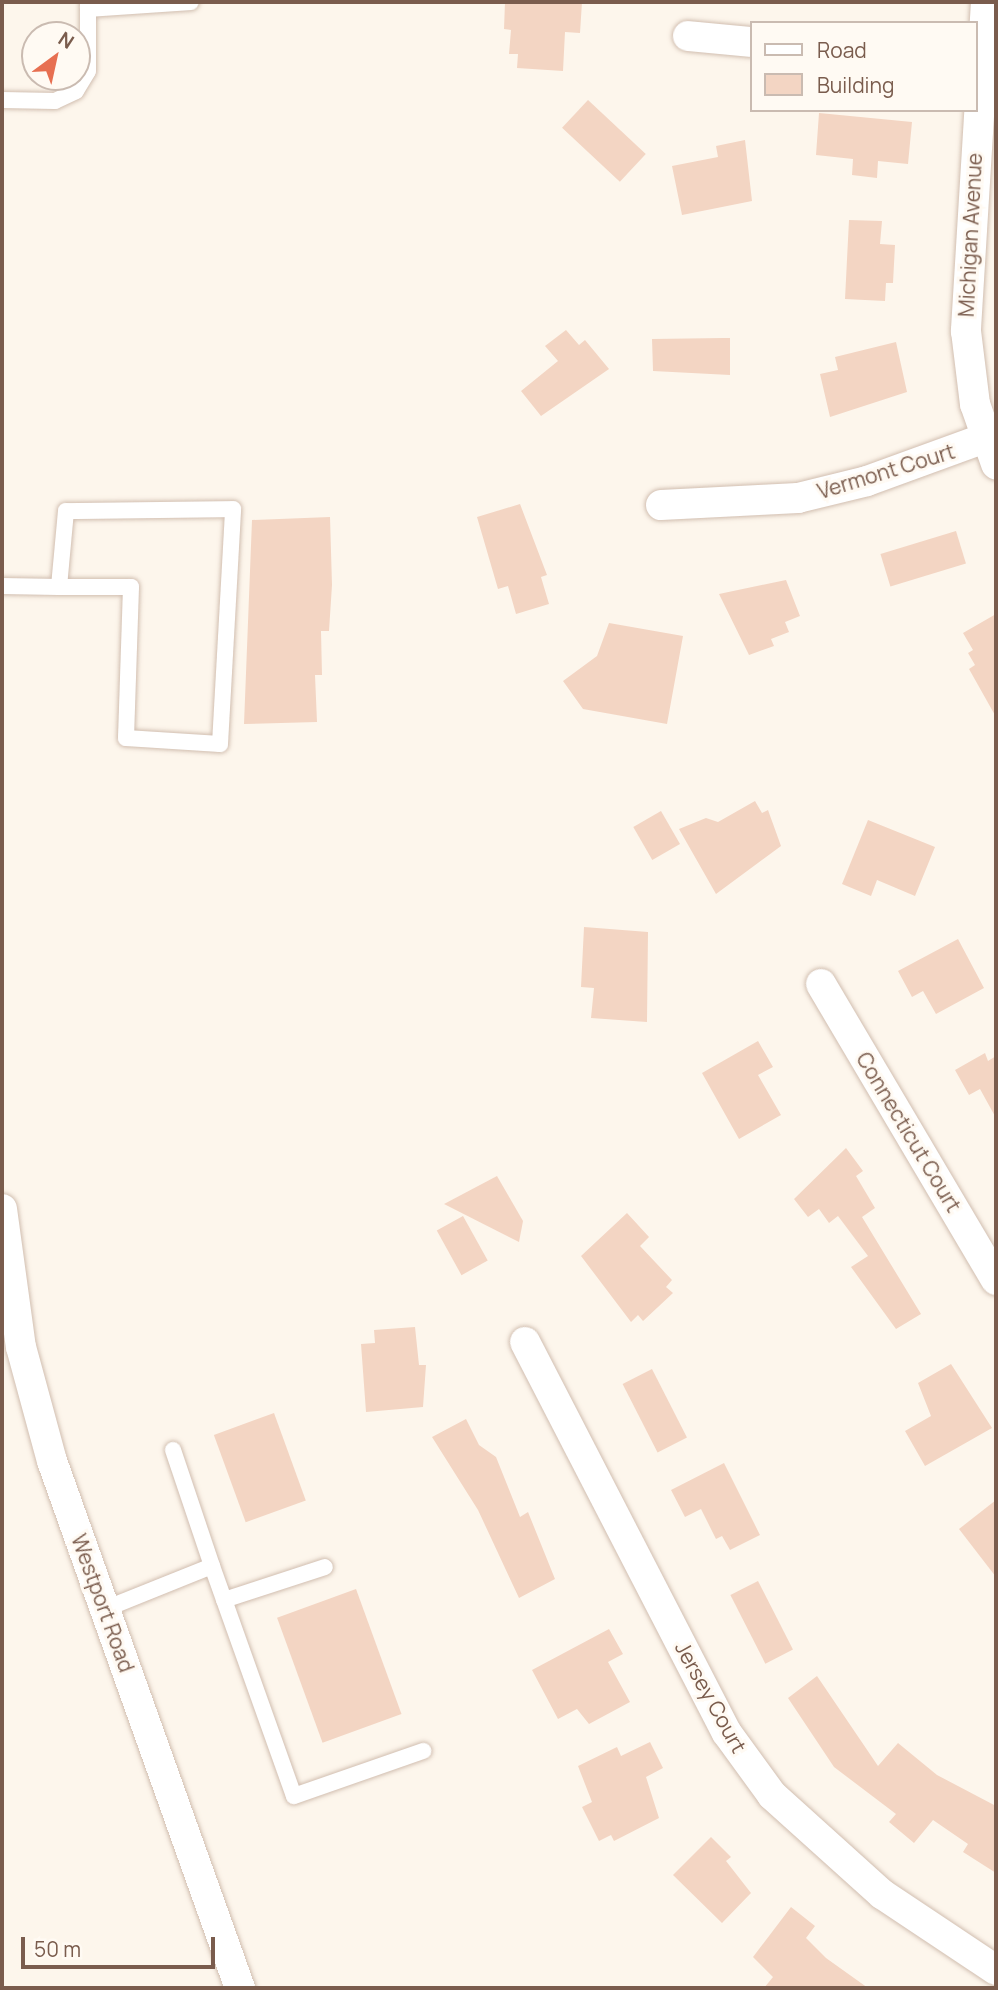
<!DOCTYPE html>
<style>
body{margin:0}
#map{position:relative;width:998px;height:1990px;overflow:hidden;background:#fdf6ec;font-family:Manrope,sans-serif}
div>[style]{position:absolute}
.building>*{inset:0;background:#f3d5c3;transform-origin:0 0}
.roads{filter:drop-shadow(0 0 2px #d1beb0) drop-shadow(0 0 2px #d1beb0)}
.lane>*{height:16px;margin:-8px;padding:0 8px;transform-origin:8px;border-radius:8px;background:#fff}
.street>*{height:30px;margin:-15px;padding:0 15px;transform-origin:15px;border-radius:15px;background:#fff}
span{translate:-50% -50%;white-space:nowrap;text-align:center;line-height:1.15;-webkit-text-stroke:6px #fffaf3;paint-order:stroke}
.street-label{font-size:21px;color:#7a5c4d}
.frame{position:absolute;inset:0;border:4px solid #7a5c4d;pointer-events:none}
.legend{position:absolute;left:750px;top:21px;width:228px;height:91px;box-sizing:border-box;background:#fffaf3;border:2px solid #cabbb1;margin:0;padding:9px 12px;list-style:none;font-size:21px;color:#7a5c4d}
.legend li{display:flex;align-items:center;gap:14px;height:35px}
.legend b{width:35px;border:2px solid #cabbb1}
.north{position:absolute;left:21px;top:21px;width:70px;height:70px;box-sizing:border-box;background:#fffaf3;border:2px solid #cabbb1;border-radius:50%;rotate:33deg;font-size:19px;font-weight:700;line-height:28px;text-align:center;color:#7a5c4d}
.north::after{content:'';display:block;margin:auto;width:24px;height:32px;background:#e76f51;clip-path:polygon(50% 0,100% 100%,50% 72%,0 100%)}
.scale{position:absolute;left:21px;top:1937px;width:194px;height:32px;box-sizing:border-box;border:4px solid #7a5c4d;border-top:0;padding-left:9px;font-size:21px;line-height:24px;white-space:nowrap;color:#7a5c4d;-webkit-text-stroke:5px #fffaf3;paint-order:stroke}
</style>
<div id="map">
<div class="building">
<i style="clip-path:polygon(505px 2px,582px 2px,580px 33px,565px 32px,563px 71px,517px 68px,518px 54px,509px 54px,511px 30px,504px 29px)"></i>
<i style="left:588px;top:100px;width:79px;height:38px;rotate:43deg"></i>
<i style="clip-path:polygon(819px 113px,912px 122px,908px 164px,878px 161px,877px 178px,852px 175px,853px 159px,816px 155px)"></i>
<i style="clip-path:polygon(745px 140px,752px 201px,682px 215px,672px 166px,718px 157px,716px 146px)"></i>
<i style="clip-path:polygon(849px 220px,882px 221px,880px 244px,895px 245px,893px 283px,886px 283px,885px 301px,845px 299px)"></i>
<i style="clip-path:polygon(566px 330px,579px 345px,585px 340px,609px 369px,541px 416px,521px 391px,558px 361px,545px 346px)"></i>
<i style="clip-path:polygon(723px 338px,730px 338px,730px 375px,653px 371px,652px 339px)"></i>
<i style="clip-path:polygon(896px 342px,907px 392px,830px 417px,820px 374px,838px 370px,835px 357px)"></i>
<i style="clip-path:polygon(520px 504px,547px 575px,541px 577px,549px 604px,516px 614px,508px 586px,498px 589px,477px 517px)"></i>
<i style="clip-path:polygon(330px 517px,332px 585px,329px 631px,321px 631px,322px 675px,315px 675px,317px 722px,244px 724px,252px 520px)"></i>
<i style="left:956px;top:531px;width:34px;height:79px;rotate:73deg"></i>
<i style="clip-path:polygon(786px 580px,800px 616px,785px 622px,789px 632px,771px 639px,774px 646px,749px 655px,719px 594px)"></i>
<i style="clip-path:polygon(996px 614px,996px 717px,969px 669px,975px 665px,968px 653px,973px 650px,963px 633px)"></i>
<i style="clip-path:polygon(609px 623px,683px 636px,667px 724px,583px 709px,563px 681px,597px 656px)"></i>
<i style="clip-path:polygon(755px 801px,762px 813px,768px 810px,781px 846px,716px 894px,679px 829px,706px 818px,718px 822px)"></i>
<i style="left:661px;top:811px;width:38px;height:32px;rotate:60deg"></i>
<i style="clip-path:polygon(868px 820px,935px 847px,915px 896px,877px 880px,871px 896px,842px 884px)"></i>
<i style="clip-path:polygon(584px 927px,648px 932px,647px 1022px,591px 1018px,594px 988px,581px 987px)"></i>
<i style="clip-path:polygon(958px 939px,984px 988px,936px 1014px,923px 991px,912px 997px,898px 971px)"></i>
<i style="clip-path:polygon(758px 1041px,773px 1067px,758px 1075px,781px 1115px,739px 1139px,702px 1073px)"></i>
<i style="clip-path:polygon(985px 1053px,988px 1061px,996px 1056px,996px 1118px,980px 1089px,969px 1095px,955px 1070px)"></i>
<i style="clip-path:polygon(846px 1148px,863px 1171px,856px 1176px,875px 1208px,862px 1217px,921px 1314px,896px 1329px,851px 1267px,868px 1256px,838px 1216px,829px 1223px,819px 1209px,808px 1217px,794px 1199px)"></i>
<i style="clip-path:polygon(497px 1176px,523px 1221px,519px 1242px,444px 1204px)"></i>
<i style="clip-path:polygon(627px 1213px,649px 1237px,640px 1246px,672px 1280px,666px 1287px,673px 1293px,643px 1321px,638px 1315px,631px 1322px,581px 1256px)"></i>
<i style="left:463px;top:1216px;width:51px;height:30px;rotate:61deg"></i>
<i style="clip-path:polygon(415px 1327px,419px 1365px,426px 1365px,423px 1407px,366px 1412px,361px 1344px,375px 1343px,374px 1330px)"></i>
<i style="clip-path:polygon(951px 1364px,992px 1428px,925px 1466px,905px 1431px,931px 1416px,918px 1383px)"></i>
<i style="left:652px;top:1369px;width:77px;height:33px;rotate:63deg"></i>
<i style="left:274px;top:1413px;width:93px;height:64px;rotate:70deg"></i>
<i style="clip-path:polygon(466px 1419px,479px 1445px,496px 1457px,520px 1517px,528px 1512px,555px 1579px,519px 1598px,478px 1510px,432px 1437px)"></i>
<i style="clip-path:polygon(724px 1463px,760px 1535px,730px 1550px,722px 1536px,716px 1539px,701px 1509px,685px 1517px,671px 1490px)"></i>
<i style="clip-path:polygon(996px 1500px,996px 1577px,959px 1529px)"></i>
<i style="left:758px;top:1581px;width:77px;height:31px;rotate:63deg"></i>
<i style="left:356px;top:1589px;width:133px;height:84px;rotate:70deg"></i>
<i style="clip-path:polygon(609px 1629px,623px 1654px,608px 1662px,630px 1702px,589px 1724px,577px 1709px,558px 1719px,532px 1670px)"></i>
<i style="clip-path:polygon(817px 1676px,878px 1766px,898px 1743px,937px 1775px,996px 1806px,996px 1873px,963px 1852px,968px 1844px,933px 1820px,914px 1843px,889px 1822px,896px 1814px,834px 1767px,788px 1698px)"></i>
<i style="clip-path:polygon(650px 1742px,663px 1768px,646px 1777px,659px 1818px,614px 1841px,611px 1835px,599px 1841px,582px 1807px,592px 1802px,578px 1766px,617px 1747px,621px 1756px)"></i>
<i style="clip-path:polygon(711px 1837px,731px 1857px,726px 1861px,751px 1893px,722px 1923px,673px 1875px)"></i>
<i style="clip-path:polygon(791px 1907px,815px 1926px,806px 1938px,826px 1958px,868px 1988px,764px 1988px,773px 1977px,753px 1957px)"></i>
</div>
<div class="roads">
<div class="lane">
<i style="left:88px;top:9px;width:103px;rotate:-3.9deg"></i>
<i style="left:2px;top:100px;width:53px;rotate:1.1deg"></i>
<i style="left:55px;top:101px;width:23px;rotate:-25deg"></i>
<i style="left:76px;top:91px;width:23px;rotate:-59deg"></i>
<i style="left:88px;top:71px;width:69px;rotate:-90deg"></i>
<i style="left:2px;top:586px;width:57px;rotate:1deg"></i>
<i style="left:59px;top:587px;width:72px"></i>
<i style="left:131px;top:587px;width:151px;rotate:91.9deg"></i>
<i style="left:126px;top:738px;width:94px;rotate:3.7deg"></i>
<i style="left:220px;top:744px;width:235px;rotate:-86.8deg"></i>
<i style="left:233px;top:509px;width:167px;rotate:179.3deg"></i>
<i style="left:66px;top:511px;width:76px;rotate:95.3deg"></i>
<i style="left:173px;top:1450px;width:122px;rotate:71.4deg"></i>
<i style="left:224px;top:1600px;width:106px;rotate:-18.1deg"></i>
<i style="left:105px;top:1609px;width:115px;rotate:-21.9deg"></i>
<i style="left:212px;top:1566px;width:244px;rotate:70.4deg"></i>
<i style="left:294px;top:1796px;width:137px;rotate:-19.2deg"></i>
</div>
<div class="street">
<i style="left:986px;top:2px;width:330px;rotate:93.5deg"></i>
<i style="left:966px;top:331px;width:74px;rotate:83deg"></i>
<i style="left:975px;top:404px;width:64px;rotate:70.7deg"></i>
<i style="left:688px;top:36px;width:63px;rotate:5.4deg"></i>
<i style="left:661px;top:505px;width:137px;rotate:-2.9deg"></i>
<i style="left:798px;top:498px;width:71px;rotate:-13.8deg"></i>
<i style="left:867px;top:481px;width:126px;rotate:-20deg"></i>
<i style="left:821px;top:984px;width:344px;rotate:59.4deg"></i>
<i style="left:2px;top:1209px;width:139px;rotate:82.2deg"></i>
<i style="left:21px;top:1347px;width:118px;rotate:74.8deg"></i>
<i style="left:52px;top:1461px;width:560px;rotate:70.37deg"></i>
<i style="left:525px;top:1342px;width:440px;rotate:62.7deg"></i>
<i style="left:727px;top:1733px;width:77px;rotate:54deg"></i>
<i style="left:772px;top:1795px;width:148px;rotate:42deg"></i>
<i style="left:882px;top:1894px;width:137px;rotate:33.7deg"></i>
</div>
</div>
<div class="street-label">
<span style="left:970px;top:235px;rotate:-87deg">Michigan Avenue</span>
<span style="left:886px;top:471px;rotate:-17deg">Vermont Court</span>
<span style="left:909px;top:1132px;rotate:59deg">Connecticut Court</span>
<span style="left:103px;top:1603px;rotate:70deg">Westport Road</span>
<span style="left:711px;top:1697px;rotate:61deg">Jersey Court</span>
</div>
<div class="frame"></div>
<ul class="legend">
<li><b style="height:9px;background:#fff"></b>Road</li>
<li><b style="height:19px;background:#f3d5c3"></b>Building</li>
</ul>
<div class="north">N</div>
<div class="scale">50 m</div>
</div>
